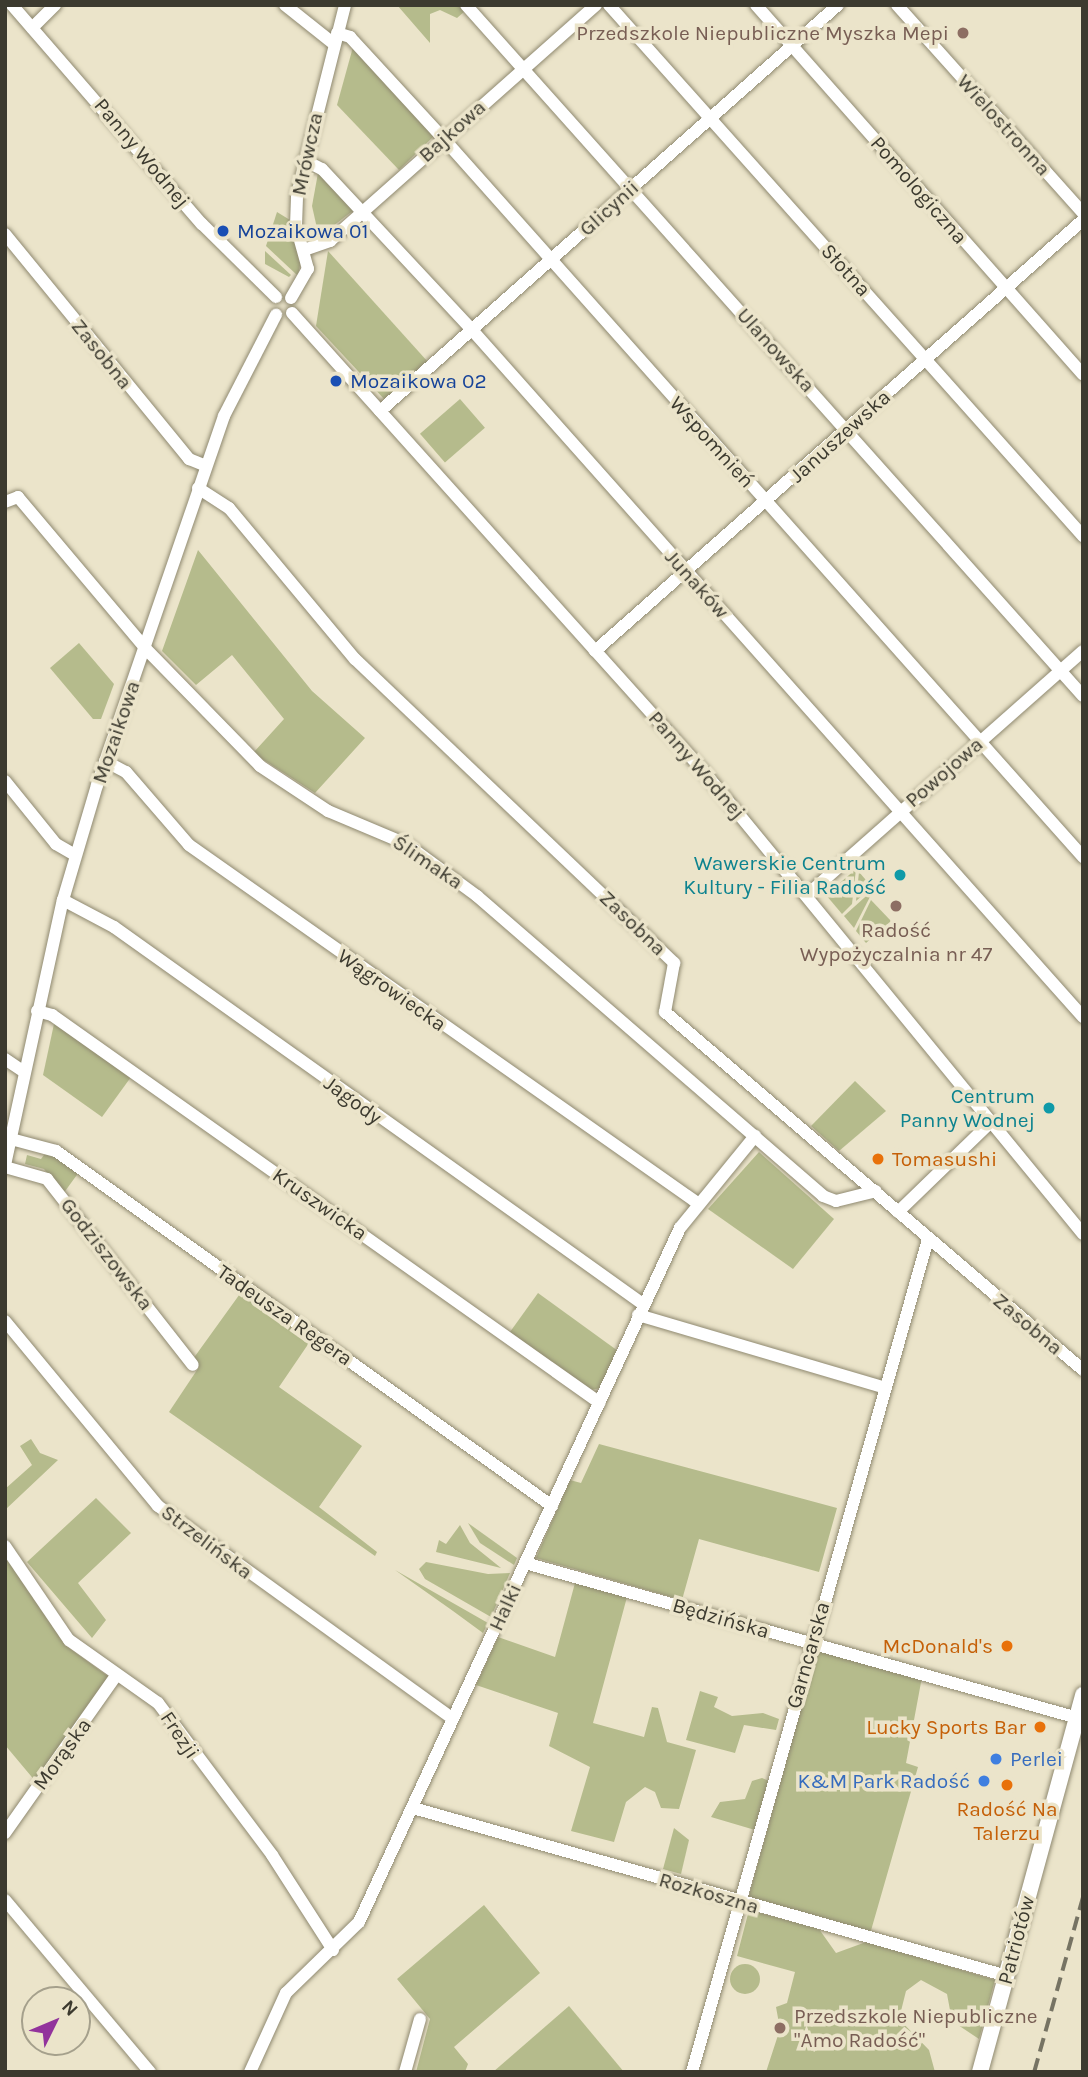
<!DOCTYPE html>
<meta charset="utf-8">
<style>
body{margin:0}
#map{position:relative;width:1088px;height:2077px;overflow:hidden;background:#ebe4ca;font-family:Karla,sans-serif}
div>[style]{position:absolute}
.green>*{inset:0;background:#b5bb8c;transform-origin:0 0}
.round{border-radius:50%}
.roads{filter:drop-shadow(0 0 2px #8f8970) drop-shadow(0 0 2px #8f8970)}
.minor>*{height:12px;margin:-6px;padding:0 6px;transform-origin:6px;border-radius:6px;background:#fff}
.major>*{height:16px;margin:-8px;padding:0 8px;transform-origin:8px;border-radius:8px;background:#fff}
.rail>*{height:3.5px;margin-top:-1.75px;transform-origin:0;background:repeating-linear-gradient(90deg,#767363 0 14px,transparent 0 21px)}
.dots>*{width:19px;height:19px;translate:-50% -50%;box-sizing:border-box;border:4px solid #ebe4ca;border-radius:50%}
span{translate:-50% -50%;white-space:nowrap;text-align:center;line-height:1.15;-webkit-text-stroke:7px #ebe4ca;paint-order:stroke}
.education-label{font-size:21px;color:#785e54}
.right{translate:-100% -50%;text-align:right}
.left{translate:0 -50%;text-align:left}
.street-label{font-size:21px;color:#3c3a2f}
.transit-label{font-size:21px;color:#164399}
.culture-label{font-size:21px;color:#0d838f}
.food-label{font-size:21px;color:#c56008}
.shop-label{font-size:21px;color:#366cbe}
.frame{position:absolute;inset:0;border:7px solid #3c3a2f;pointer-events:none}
.north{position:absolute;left:21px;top:1986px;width:70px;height:70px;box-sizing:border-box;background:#ebe4ca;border:2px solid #a5a08c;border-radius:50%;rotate:47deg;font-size:19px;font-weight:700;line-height:28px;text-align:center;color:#3c3a2f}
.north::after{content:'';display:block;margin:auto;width:24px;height:32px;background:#92339c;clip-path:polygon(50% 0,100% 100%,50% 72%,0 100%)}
</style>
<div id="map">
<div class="green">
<i style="clip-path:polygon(397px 5px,459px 5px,465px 11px,457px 18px,440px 10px,430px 14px,430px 43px)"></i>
<i style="clip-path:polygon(353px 47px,434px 136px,399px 170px,337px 105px)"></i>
<i style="clip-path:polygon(318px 173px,355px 209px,319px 237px,312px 206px)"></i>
<i style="clip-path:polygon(277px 212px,290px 220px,301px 260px,298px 276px,266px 246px)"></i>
<i style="clip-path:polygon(265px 251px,291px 275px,289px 277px,265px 264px)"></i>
<i style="clip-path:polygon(328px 251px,428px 362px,385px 400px,316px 326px)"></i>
<i style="left:460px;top:399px;width:38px;height:53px;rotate:49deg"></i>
<i style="clip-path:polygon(198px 550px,312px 691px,365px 738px,315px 793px,253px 753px,284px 719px,232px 655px,196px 685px,162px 651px)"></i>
<i style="clip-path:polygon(79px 643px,114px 684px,101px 719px,93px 719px,50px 668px)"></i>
<i style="clip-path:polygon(856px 869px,852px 904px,842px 914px,826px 895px)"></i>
<i style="clip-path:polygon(859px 872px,872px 887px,856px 901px)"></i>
<i style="clip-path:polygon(874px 889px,854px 928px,844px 916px)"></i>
<i style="clip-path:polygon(871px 900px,891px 921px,866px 943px,856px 931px)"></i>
<i style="clip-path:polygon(54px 1024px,131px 1077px,102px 1117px,43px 1075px)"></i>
<i style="clip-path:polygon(855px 1081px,886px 1111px,839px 1151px,811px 1126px)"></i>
<i style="clip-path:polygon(47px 1151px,79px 1172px,63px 1194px,44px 1169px,25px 1164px,27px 1155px,41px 1159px)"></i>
<i style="clip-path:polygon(759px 1152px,834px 1219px,793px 1269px,708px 1209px)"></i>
<i style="clip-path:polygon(242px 1291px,311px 1340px,279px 1387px,362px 1446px,319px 1507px,377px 1552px,375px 1556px,169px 1412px,199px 1367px,193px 1359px)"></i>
<i style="clip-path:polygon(538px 1293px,618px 1351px,602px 1388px,590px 1390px,510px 1332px)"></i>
<i style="clip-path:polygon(31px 1439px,40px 1453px,58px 1460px,5px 1510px,5px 1489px,32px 1465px,20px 1446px)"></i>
<i style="clip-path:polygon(599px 1444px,837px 1508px,819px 1572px,699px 1539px,682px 1600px,536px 1558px,570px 1480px,581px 1483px)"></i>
<i style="clip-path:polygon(96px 1498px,131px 1533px,78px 1583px,106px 1620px,92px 1638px,27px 1562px)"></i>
<i style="clip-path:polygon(468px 1523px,517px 1558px,514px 1565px,480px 1543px)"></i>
<i style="clip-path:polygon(460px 1525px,470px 1543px,501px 1568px,436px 1552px,439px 1540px,446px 1544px)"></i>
<i style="clip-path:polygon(5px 1551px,65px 1645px,109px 1677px,36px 1782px,5px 1745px)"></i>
<i style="clip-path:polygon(426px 1562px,488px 1574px,510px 1573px,491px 1617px,425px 1579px,419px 1569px)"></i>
<i style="clip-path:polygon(395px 1570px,488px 1623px,483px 1633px,453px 1611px)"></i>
<i style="clip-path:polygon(575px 1583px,627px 1597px,593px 1723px,644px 1737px,652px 1707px,658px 1708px,667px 1742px,696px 1750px,679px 1809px,661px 1808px,655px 1792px,645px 1787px,626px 1802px,614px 1842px,571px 1831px,590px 1767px,549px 1746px,558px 1713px,476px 1685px,498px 1637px,555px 1657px)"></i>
<i style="clip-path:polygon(817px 1649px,922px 1677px,906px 1763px,918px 1767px,870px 1934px,748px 1899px)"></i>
<i style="clip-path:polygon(700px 1691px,718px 1697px,714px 1707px,732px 1716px,763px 1713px,779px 1719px,776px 1730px,744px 1725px,735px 1753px,686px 1740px)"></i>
<i style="clip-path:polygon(762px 1778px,769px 1781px,755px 1830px,711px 1817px,720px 1802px,745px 1799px,752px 1781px)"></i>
<i style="clip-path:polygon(674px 1828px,689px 1840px,681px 1874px,663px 1869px)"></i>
<i style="clip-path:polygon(484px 1905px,540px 1973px,454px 2047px,468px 2064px,465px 2072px,416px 2072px,430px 2019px,397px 1979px)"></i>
<i style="clip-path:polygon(749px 1910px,819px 1929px,836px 1953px,866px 1942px,995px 1980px,979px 2039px,952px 2021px,947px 1994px,921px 1980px,906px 1991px,899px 2019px,929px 2050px,935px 2072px,766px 2072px,780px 2029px,776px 2007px,787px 2003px,795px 1972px,737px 1956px)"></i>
<i class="round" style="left:730px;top:1964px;width:30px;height:30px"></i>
<i style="clip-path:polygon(569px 2006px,624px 2072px,493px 2072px)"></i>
</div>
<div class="roads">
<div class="minor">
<i style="left:12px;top:5px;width:290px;rotate:49.1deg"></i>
<i style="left:202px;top:224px;width:104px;rotate:44.6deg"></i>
<i style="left:285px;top:5px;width:63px;rotate:38.5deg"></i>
<i style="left:466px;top:5px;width:926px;rotate:48.24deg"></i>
<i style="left:609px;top:5px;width:712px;rotate:48.25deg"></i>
<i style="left:756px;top:5px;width:493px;rotate:48.5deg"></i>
<i style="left:897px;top:5px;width:279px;rotate:48.2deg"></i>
<i style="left:32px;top:28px;width:33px;rotate:-45deg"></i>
<i style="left:337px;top:33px;width:14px;rotate:17deg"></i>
<i style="left:350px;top:37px;width:137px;rotate:47.4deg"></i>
<i style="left:443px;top:138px;width:963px;rotate:48.33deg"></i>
<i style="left:304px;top:160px;width:20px;rotate:27deg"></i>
<i style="left:322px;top:169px;width:221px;rotate:47deg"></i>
<i style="left:473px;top:331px;width:918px;rotate:48.36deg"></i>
<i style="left:5px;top:234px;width:291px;rotate:50.7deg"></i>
<i style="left:189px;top:459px;width:18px;rotate:22deg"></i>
<i style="left:304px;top:250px;width:28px;rotate:-19deg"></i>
<i style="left:330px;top:241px;width:356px;rotate:-41.6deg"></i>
<i style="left:291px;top:298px;width:34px;rotate:-60deg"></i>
<i style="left:308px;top:269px;width:45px;rotate:-105.6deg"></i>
<i style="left:296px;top:226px;width:31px;rotate:-88deg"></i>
<i style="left:297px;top:195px;width:196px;rotate:-75.8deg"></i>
<i style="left:292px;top:313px;width:618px;rotate:48.08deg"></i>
<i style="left:705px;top:773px;width:596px;rotate:50.65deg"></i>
<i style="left:380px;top:411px;width:612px;rotate:-41.56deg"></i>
<i style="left:198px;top:488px;width:37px;rotate:33deg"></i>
<i style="left:229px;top:508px;width:197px;rotate:50.2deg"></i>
<i style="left:355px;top:659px;width:441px;rotate:43.6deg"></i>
<i style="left:674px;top:963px;width:50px;rotate:100.4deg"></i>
<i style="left:665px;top:1012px;width:550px;rotate:40.58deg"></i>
<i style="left:5px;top:502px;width:14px;rotate:-21deg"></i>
<i style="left:18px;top:497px;width:197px;rotate:49.9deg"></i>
<i style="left:145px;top:648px;width:165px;rotate:45.7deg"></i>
<i style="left:260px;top:766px;width:82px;rotate:33.5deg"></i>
<i style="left:328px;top:811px;width:85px;rotate:22.9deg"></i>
<i style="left:406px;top:844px;width:88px;rotate:36.2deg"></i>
<i style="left:477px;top:896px;width:458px;rotate:40.9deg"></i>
<i style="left:823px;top:1196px;width:14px;rotate:21deg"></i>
<i style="left:836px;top:1201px;width:41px;rotate:-14deg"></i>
<i style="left:595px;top:651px;width:651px;rotate:-41.45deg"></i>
<i style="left:105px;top:761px;width:24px;rotate:28deg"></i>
<i style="left:126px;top:772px;width:96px;rotate:49.2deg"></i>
<i style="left:189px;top:845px;width:620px;rotate:35.15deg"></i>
<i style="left:5px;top:781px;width:81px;rotate:51deg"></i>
<i style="left:56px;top:844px;width:22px;rotate:30deg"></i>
<i style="left:807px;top:895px;width:368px;rotate:-41.5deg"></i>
<i style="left:63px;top:900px;width:58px;rotate:27.9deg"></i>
<i style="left:114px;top:927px;width:650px;rotate:35.48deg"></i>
<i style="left:37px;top:1011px;width:16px;rotate:15deg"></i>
<i style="left:52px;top:1015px;width:671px;rotate:35.3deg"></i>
<i style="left:5px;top:1059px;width:23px;rotate:34deg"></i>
<i style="left:11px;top:1139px;width:47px;rotate:14.9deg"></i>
<i style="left:56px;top:1151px;width:610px;rotate:35.59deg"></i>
<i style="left:5px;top:1165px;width:271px;rotate:-77.7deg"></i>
<i style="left:63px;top:900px;width:120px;rotate:-73.5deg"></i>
<i style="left:97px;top:785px;width:390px;rotate:-71deg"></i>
<i style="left:224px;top:416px;width:114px;rotate:-62.8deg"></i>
<i style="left:5px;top:1167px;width:44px;rotate:15.9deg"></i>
<i style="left:47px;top:1179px;width:236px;rotate:51.9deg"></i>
<i style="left:898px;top:1212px;width:129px;rotate:-44.1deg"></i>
<i style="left:638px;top:1315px;width:255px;rotate:16.4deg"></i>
<i style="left:5px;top:1321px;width:240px;rotate:50.4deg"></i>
<i style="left:158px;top:1506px;width:362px;rotate:35.8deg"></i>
<i style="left:5px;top:1546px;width:114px;rotate:55.8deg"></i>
<i style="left:69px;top:1640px;width:109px;rotate:35.3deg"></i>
<i style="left:158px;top:1703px;width:190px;rotate:53.1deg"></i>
<i style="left:272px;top:1855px;width:113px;rotate:57.3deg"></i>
<i style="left:525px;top:1563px;width:574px;rotate:15.66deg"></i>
<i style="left:413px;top:1808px;width:617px;rotate:15.79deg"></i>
<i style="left:5px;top:1833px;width:194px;rotate:-54.8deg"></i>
<i style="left:5px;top:1900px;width:225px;rotate:49.9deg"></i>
<i style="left:250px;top:2072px;width:87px;rotate:-65.5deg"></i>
<i style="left:286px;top:1993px;width:102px;rotate:-44.2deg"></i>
<i style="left:359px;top:1922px;width:765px;rotate:-65.18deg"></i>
<i style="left:680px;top:1228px;width:119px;rotate:-50.8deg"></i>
<i style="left:405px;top:2072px;width:55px;rotate:-74.2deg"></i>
<i style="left:692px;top:2072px;width:866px;rotate:-74.18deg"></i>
</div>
<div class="major">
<i style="left:980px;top:2072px;width:391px;rotate:-74.7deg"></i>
</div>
</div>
<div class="rail">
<i style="left:1034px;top:2072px;width:182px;rotate:-74.4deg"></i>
</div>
<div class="dots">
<i style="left:963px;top:33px;background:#8d6e63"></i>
<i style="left:223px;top:231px;background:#1a4fb4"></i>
<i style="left:336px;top:381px;background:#1a4fb4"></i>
<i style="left:900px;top:875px;background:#0f9aa8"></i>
<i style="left:896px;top:906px;background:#8d6e63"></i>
<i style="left:1049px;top:1108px;background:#0f9aa8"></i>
<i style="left:878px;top:1159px;background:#e8710a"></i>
<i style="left:1007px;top:1646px;background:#e8710a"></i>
<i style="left:1040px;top:1727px;background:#e8710a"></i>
<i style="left:996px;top:1759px;background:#3f7fe0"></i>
<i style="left:984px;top:1781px;background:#3f7fe0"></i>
<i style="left:1007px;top:1785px;background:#e8710a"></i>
<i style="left:780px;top:2028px;background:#8d6e63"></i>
</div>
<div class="education-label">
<span class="right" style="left:949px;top:33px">Przedszkole Niepubliczne Myszka Mepi</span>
<span style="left:896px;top:942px">Radość<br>Wypożyczalnia nr 47</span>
<span class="left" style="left:794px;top:2028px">Przedszkole Niepubliczne<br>"Amo Radość"</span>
</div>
<div class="street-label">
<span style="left:1004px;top:125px;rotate:48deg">Wielostronna</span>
<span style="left:452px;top:131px;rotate:-42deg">Bajkowa</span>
<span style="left:142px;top:153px;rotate:50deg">Panny Wodnej</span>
<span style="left:307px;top:154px;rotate:-78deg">Mrówcza</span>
<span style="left:919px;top:190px;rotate:49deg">Pomologiczna</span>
<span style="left:609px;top:208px;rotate:-42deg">Glicynii</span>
<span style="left:846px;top:270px;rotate:48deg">Słotna</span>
<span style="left:776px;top:350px;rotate:48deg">Ulanowska</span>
<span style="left:102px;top:354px;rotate:51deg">Zasobna</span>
<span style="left:840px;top:436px;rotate:-42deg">Januszewska</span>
<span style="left:712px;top:442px;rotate:48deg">Wspomnień</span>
<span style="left:697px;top:584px;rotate:48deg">Junaków</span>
<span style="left:116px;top:732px;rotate:-71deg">Mozaikowa</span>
<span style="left:697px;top:765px;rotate:49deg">Panny Wodnej</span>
<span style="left:944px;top:772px;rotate:-41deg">Powojowa</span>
<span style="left:428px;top:862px;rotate:34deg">Ślimaka</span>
<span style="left:633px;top:923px;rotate:44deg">Zasobna</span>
<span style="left:392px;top:990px;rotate:35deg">Wągrowiecka</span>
<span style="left:353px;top:1100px;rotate:36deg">Jagody</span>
<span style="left:320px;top:1204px;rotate:35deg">Kruszwicka</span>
<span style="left:107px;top:1254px;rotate:52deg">Godziszowska</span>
<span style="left:285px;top:1315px;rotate:35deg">Tadeusza Regera</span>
<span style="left:1028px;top:1324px;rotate:40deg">Zasobna</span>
<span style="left:207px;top:1542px;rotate:37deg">Strzelińska</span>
<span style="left:505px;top:1607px;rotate:-65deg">Halki</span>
<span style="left:721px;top:1618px;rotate:16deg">Będzińska</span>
<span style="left:808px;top:1655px;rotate:-74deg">Garncarska</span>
<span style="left:180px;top:1735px;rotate:56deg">Frezji</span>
<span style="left:62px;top:1754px;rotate:-54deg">Morąska</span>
<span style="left:709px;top:1893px;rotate:16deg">Rozkoszna</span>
<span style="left:1016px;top:1940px;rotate:-75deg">Patriotów</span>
</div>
<div class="transit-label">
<span class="left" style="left:237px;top:231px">Mozaikowa 01</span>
<span class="left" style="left:350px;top:381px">Mozaikowa 02</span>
</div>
<div class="culture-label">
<span class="right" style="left:886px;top:875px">Wawerskie Centrum<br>Kultury - Filia Radość</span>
<span class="right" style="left:1035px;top:1108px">Centrum<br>Panny Wodnej</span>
</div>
<div class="food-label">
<span class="left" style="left:892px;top:1159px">Tomasushi</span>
<span class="right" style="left:993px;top:1646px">McDonald's</span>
<span class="right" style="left:1026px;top:1727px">Lucky Sports Bar</span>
<span style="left:1007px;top:1821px">Radość Na<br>Talerzu</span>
</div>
<div class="shop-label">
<span class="left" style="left:1010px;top:1759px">Perlei</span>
<span class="right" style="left:970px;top:1781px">K&amp;M Park Radość</span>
</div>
<div class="frame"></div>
<div class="north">N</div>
</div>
